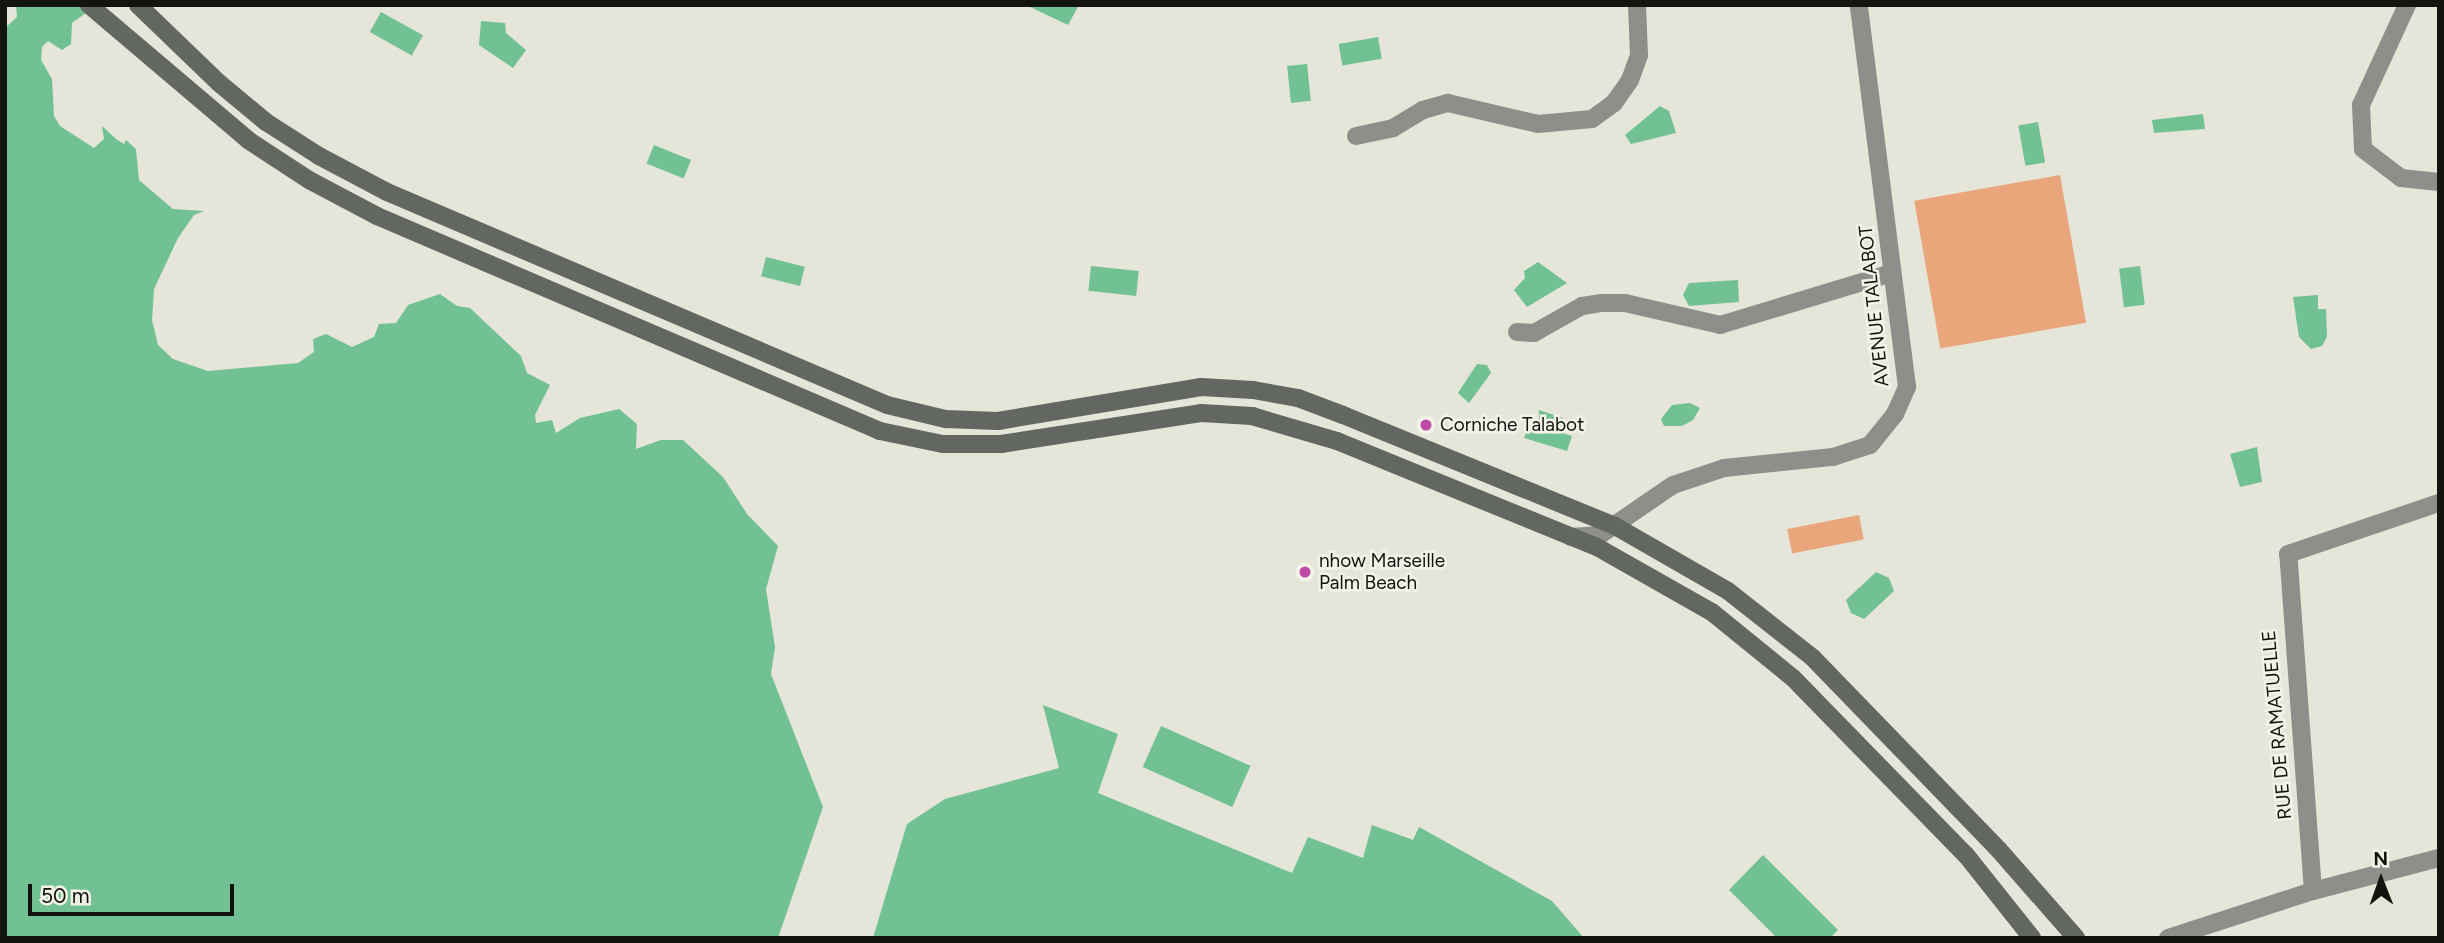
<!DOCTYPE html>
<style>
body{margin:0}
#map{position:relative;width:2444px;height:943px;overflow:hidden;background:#e5e5da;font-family:Figtree,sans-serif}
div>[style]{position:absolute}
.green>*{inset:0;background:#e9a67b;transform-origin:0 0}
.water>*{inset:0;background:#71c192;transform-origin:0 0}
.minor>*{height:18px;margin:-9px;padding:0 9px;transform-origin:9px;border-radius:9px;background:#8d8f8b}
.secondary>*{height:18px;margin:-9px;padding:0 9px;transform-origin:9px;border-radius:9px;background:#636761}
.dots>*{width:19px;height:19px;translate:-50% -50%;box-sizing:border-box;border:4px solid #f3f2e7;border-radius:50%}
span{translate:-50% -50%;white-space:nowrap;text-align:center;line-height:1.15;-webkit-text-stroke:5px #f3f2e7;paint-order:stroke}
.street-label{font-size:19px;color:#13130f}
.poi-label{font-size:19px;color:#13130f}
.left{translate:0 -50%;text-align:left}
.frame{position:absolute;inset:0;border:7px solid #13130f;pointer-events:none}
.north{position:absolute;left:2346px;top:845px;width:70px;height:70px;-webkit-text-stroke:5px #f3f2e7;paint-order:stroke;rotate:359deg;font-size:19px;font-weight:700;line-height:28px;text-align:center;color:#13130f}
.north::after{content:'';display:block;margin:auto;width:24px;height:32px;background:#13130f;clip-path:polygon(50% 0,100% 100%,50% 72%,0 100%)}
.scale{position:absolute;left:28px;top:884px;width:206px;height:32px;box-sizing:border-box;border:4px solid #13130f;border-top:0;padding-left:9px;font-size:21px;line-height:24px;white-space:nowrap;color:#13130f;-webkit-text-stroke:5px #f3f2e7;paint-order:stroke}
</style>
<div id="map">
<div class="green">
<i style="left:2060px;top:175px;width:150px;height:148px;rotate:80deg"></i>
<i style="left:1859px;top:515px;width:25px;height:73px;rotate:79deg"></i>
</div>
<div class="water">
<i style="clip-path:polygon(16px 5px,86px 5px,90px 10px,72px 23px,71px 44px,62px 50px,48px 41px,42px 47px,41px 60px,52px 79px,54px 116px,60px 126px,94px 148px,104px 139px,102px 126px,116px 139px,124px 144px,126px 140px,136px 149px,139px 180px,173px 209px,204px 211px,194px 215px,178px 238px,154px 289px,152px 320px,158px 345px,173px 359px,208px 371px,298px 363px,314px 352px,313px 339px,326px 334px,352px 347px,374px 337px,379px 324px,396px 323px,408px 305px,440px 294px,457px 306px,470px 308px,521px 356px,527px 373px,550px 385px,535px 415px,536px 423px,552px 420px,556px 433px,580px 418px,619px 409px,637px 424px,636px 449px,661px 440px,683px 440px,723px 477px,747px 514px,778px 546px,766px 589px,775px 647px,771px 674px,823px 807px,778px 938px,5px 938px,5px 28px,17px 17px)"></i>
<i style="clip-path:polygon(1026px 5px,1079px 5px,1068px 25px)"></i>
<i style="left:381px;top:12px;width:48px;height:23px;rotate:29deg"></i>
<i style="clip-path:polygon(481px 21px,505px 23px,506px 33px,526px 50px,513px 68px,479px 45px)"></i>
<i style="left:1378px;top:37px;width:22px;height:40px;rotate:80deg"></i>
<i style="left:1307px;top:64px;width:37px;height:20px;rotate:84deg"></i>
<i style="clip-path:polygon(1660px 106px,1669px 111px,1676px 133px,1631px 144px,1625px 135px)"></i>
<i style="clip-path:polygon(2203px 114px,2205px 129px,2154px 133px,2152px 120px)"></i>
<i style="left:2038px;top:122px;width:41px;height:20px;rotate:80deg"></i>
<i style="left:654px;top:145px;width:40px;height:20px;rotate:22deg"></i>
<i style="left:766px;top:257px;width:40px;height:20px;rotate:14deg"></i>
<i style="clip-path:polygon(1538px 262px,1567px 283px,1527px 307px,1514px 290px,1525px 278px,1524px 271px)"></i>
<i style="left:1091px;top:266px;width:48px;height:25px;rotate:6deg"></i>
<i style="left:2140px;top:266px;width:39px;height:21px;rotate:83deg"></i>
<i style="clip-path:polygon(1738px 280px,1739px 302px,1689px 306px,1683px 295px,1689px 283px)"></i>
<i style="clip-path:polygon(2318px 295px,2318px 309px,2326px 309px,2327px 337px,2322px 346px,2311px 349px,2299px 337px,2293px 297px)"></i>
<i style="clip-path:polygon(1477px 364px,1487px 365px,1491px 373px,1469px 403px,1458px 393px)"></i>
<i style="clip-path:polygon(1690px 403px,1700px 408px,1693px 420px,1682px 426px,1664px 426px,1661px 419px,1672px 405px)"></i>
<i style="clip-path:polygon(1539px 410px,1563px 418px,1559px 432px,1572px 436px,1567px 451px,1524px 438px,1528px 427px,1539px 427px)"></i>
<i style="clip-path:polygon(2257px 447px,2262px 482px,2240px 487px,2230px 454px)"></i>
<i style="clip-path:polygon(1876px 572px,1889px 578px,1894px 591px,1864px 619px,1851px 613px,1846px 600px)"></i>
<i style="clip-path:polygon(1043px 705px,1118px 734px,1098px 793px,1292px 873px,1308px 837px,1363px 858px,1372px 825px,1413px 840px,1419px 827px,1552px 901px,1584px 938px,873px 938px,907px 824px,945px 799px,1059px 768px)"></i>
<i style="left:1161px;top:726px;width:98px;height:45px;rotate:24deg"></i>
<i style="clip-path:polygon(1763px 855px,1838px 930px,1830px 938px,1777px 938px,1729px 890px)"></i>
</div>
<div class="minor">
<i style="left:2407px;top:5px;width:110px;rotate:114.7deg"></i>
<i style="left:2361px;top:105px;width:44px;rotate:87.4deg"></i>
<i style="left:2363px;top:149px;width:48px;rotate:37.3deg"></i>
<i style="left:2401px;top:178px;width:38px;rotate:6deg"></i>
<i style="left:1356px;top:136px;width:38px;rotate:-12deg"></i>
<i style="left:1393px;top:128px;width:35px;rotate:-31deg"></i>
<i style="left:1423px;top:110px;width:26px;rotate:-16deg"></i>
<i style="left:1448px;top:103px;width:92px;rotate:13.1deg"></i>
<i style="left:1538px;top:124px;width:54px;rotate:-5.3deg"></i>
<i style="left:1592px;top:119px;width:27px;rotate:-36deg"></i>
<i style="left:1614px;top:103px;width:28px;rotate:-55deg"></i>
<i style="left:1630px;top:80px;width:27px;rotate:-70deg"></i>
<i style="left:1639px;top:55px;width:50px;rotate:-92.3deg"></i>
<i style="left:1517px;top:332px;width:17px;rotate:3deg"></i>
<i style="left:1534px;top:333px;width:55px;rotate:-29.4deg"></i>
<i style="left:1582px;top:306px;width:19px;rotate:-9deg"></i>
<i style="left:1601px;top:303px;width:24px"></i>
<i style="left:1625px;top:303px;width:98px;rotate:13deg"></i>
<i style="left:1720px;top:325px;width:180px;rotate:-16.8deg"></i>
<i style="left:1571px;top:537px;width:29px;rotate:-4deg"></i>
<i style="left:1600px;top:535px;width:88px;rotate:-34.4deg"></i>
<i style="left:1673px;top:485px;width:54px;rotate:-18.4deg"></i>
<i style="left:1724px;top:468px;width:110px;rotate:-5.8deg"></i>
<i style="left:1833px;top:457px;width:39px;rotate:-18deg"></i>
<i style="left:1870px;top:445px;width:40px;rotate:-51deg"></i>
<i style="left:1895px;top:414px;width:30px;rotate:-66deg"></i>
<i style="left:1907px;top:387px;width:385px;rotate:-97.2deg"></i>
<i style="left:2313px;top:891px;width:338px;rotate:-94.2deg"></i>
<i style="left:2288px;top:554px;width:159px;rotate:-18.7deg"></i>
<i style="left:2168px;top:938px;width:152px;rotate:-18deg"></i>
<i style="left:2313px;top:891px;width:130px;rotate:-14.7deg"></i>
</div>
<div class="secondary">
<i style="left:89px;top:5px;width:209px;rotate:40.3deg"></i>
<i style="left:248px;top:140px;width:73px;rotate:33.3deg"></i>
<i style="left:309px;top:180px;width:77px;rotate:27.9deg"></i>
<i style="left:377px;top:216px;width:547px;rotate:23.14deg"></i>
<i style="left:880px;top:431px;width:64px;rotate:11.7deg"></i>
<i style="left:943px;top:444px;width:58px"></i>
<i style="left:1001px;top:444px;width:202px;rotate:-8.8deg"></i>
<i style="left:1201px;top:413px;width:51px;rotate:3.4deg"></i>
<i style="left:1252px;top:416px;width:89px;rotate:16.4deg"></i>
<i style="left:1337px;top:441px;width:281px;rotate:22.2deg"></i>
<i style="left:1597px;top:547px;width:133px;rotate:29.6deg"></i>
<i style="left:1713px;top:613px;width:103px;rotate:39.1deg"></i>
<i style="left:1793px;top:678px;width:248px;rotate:45.7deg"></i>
<i style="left:1966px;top:855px;width:106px;rotate:51.5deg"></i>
<i style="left:138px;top:5px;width:112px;rotate:43.9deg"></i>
<i style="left:219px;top:83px;width:61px;rotate:39.7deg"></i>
<i style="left:266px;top:122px;width:63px;rotate:32.7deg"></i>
<i style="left:319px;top:156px;width:77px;rotate:27.9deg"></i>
<i style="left:387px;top:192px;width:543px;rotate:23.07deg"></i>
<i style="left:887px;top:405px;width:60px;rotate:13.6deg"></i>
<i style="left:945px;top:419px;width:53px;rotate:2.2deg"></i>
<i style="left:998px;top:421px;width:206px;rotate:-9.5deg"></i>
<i style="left:1201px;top:387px;width:52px;rotate:3.3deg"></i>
<i style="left:1253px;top:390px;width:46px;rotate:10.1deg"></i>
<i style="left:1298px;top:398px;width:48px;rotate:20.7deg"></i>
<i style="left:1343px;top:415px;width:294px;rotate:22.2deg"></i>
<i style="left:1615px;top:526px;width:130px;rotate:29.9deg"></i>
<i style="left:1728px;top:591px;width:108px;rotate:38.2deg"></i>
<i style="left:1813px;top:658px;width:267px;rotate:45.9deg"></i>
<i style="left:1999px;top:850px;width:117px;rotate:48.8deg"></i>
</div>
<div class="dots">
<i style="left:1426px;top:425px;background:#bd4ba6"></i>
<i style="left:1305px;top:572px;background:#bd4ba6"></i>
</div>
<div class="street-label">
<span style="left:1874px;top:306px;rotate:-96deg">AVENUE TALABOT</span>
<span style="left:2277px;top:725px;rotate:-95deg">RUE DE RAMATUELLE</span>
</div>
<div class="poi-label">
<span class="left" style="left:1440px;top:425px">Corniche Talabot</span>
<span class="left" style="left:1319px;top:572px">nhow Marseille<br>Palm Beach</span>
</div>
<div class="frame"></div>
<div class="north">N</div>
<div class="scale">50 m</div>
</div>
